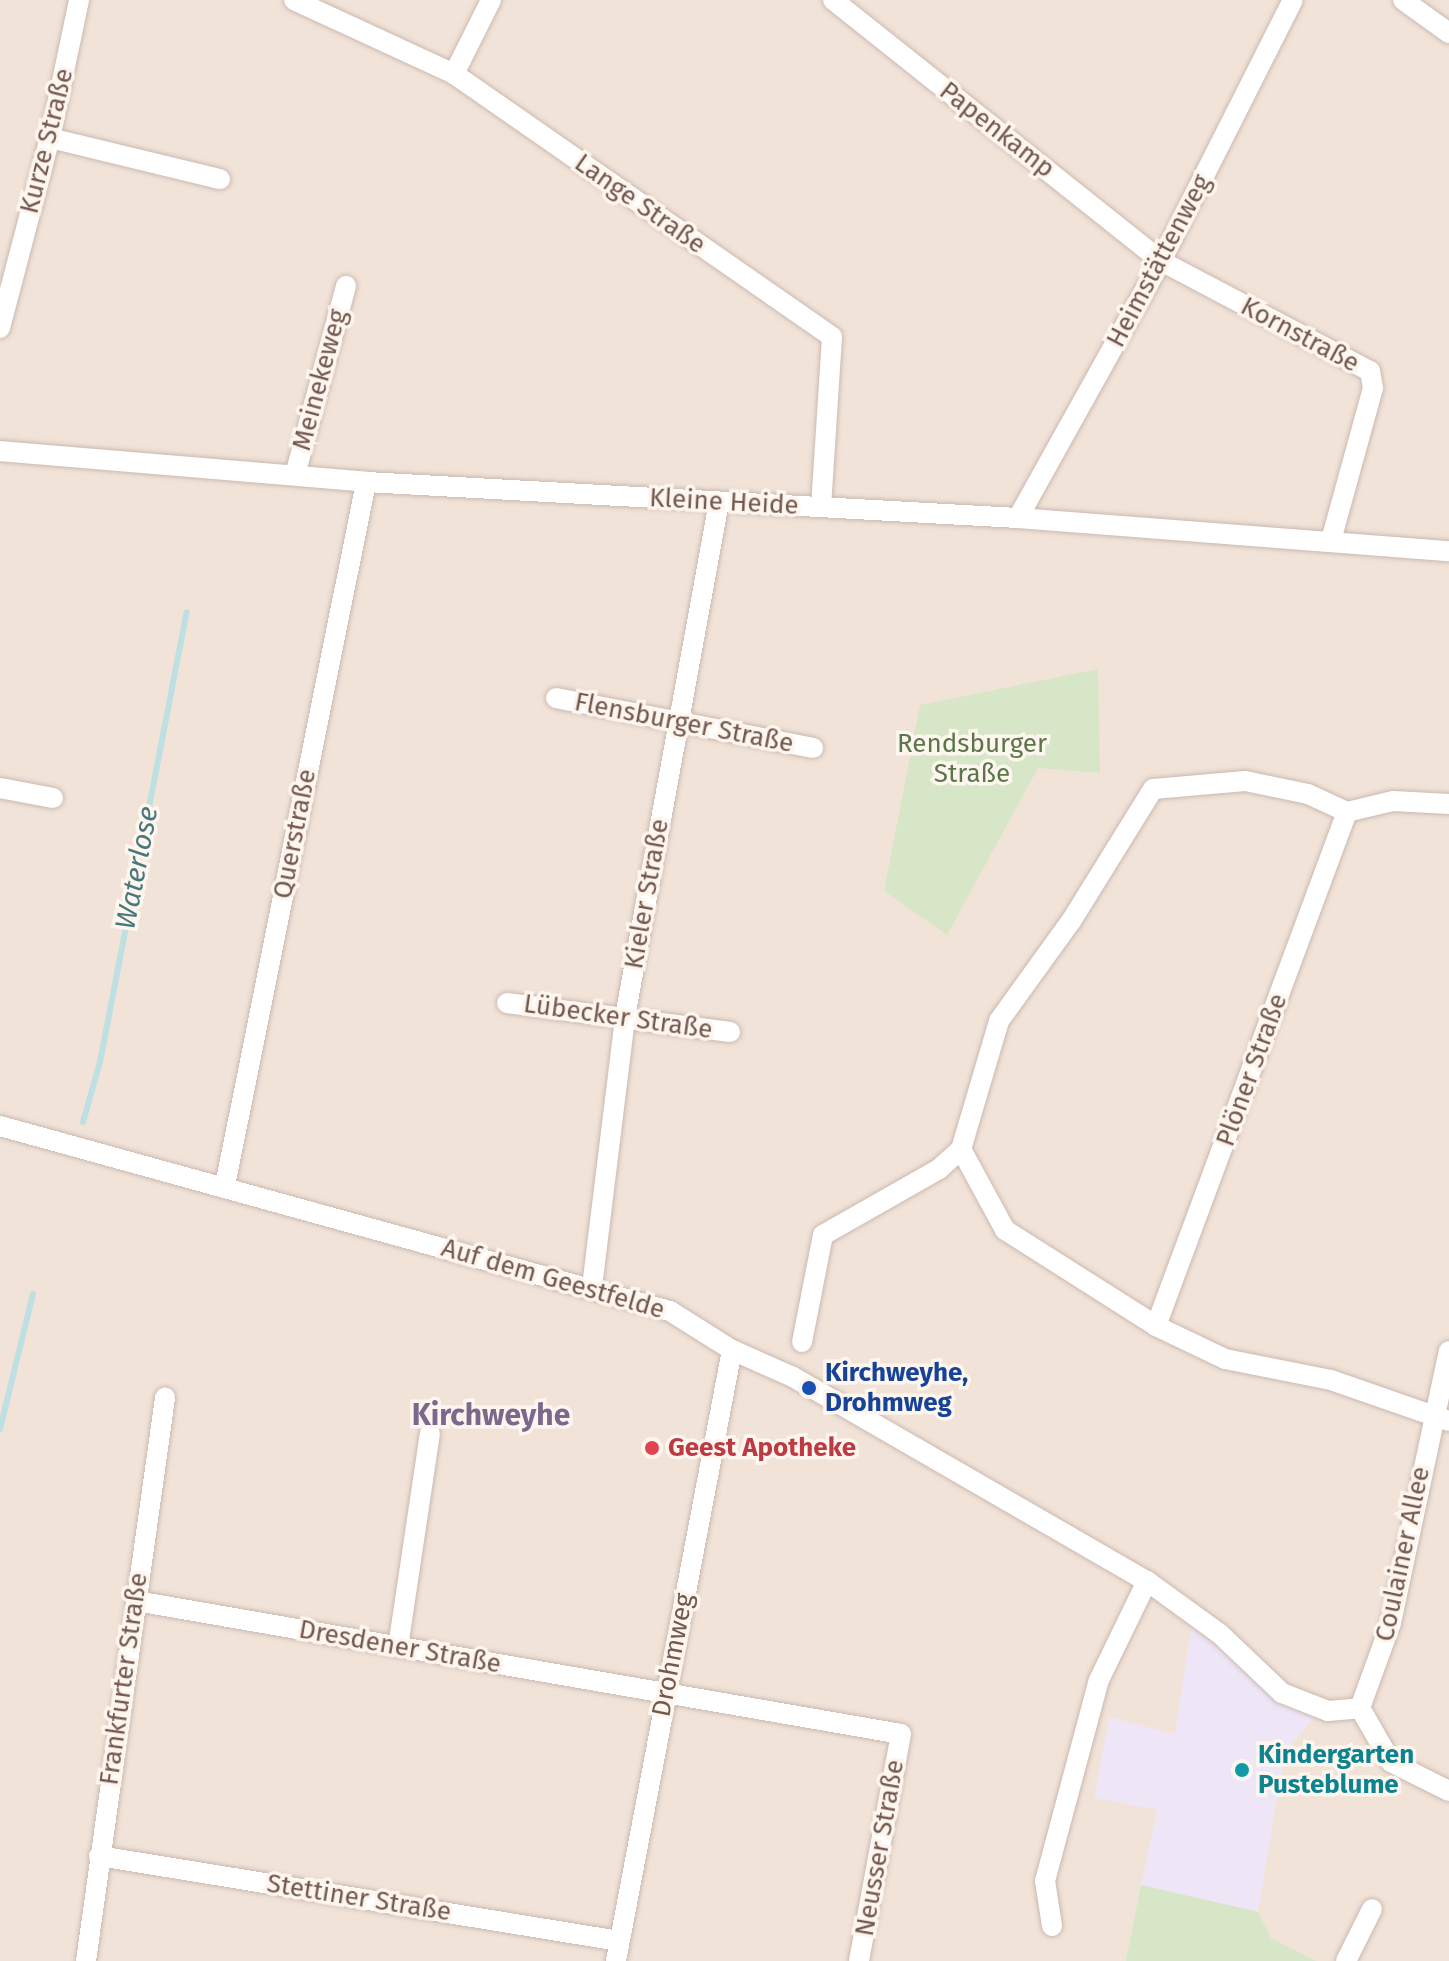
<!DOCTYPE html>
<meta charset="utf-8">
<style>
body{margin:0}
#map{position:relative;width:1449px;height:1961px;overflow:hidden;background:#faf2e9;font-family:"Fira Sans",sans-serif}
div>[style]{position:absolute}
.residential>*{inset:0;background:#f1e3d8;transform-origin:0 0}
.education>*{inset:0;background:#eee5f7}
.green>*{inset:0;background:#d8e6c8}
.stream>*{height:6px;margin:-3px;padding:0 3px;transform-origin:3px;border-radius:3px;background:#bfe0e2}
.roads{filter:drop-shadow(0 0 2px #cbb9b0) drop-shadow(0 0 2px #cbb9b0)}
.street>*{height:20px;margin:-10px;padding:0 10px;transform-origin:10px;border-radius:10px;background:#fff}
.dots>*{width:22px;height:22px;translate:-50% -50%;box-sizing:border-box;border:4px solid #fdf6ef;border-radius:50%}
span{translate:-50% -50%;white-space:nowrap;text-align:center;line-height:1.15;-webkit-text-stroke:7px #fdf6ef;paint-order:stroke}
.street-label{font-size:26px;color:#72584f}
.park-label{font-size:26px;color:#5b7649}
.transit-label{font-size:26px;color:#164399;font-weight:700}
.left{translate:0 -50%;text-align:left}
.health-label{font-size:26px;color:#be3a42;font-weight:700}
.culture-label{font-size:26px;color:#0d838f;font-weight:700}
.water-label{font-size:28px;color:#48787b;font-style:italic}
.quarter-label{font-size:30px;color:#7c678d;font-weight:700}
</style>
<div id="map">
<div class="residential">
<i style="left:0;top:0;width:1449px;height:1961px"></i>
</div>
<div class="education">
<i style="clip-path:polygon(1191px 1627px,1318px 1713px,1285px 1752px,1258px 1912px,1141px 1885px,1157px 1810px,1094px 1798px,1109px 1717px,1175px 1734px)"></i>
</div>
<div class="green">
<i style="clip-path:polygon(1098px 669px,1100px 773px,1038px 768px,947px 935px,884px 891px,920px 705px)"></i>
<i style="clip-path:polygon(1141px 1885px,1258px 1912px,1271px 1938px,1316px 1961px,1126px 1961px)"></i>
</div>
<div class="stream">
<i style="left:83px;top:1122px;width:62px;rotate:-74.2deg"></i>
<i style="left:100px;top:1062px;width:458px;rotate:-79.1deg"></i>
<i style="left:0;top:1429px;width:139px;rotate:-76.3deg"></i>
</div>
<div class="roads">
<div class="street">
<i style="left:294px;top:0;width:176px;rotate:24.8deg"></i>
<i style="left:454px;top:74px;width:460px;rotate:34.8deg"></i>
<i style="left:832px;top:337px;width:170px;rotate:93.7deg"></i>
<i style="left:833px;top:0;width:419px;rotate:38.5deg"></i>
<i style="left:1161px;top:261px;width:236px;rotate:27.8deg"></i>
<i style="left:1370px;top:371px;width:17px;rotate:80deg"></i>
<i style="left:1373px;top:388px;width:159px;rotate:105.4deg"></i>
<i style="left:1403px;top:0;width:57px;rotate:35.7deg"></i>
<i style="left:454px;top:74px;width:83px;rotate:-63.4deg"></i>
<i style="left:50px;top:138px;width:175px;rotate:13.6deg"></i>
<i style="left:0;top:328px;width:196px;rotate:-75.3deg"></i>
<i style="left:50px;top:138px;width:141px;rotate:-78.1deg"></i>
<i style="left:0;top:451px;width:367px;rotate:4.8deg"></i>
<i style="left:366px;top:482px;width:653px;rotate:3.16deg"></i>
<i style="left:1018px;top:518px;width:432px;rotate:4.4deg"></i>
<i style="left:295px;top:475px;width:196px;rotate:-74.9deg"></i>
<i style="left:1018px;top:518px;width:294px;rotate:-60.9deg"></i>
<i style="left:1161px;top:261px;width:292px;rotate:-63.2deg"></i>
<i style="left:556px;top:698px;width:262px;rotate:11deg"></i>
<i style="left:0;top:788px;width:54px;rotate:10.7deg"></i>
<i style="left:1449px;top:804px;width:56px;rotate:-176.9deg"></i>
<i style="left:1393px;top:801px;width:47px;rotate:166.6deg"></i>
<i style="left:1347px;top:812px;width:43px;rotate:-155.2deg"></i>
<i style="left:1308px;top:794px;width:64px;rotate:-168.3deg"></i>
<i style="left:1245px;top:781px;width:92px;rotate:175deg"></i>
<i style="left:1153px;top:789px;width:155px;rotate:121.8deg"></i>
<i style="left:1071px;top:921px;width:123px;rotate:125.8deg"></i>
<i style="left:999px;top:1021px;width:134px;rotate:106.5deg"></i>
<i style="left:961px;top:1149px;width:92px;rotate:61.5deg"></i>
<i style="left:1005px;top:1230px;width:179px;rotate:32.4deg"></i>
<i style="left:1156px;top:1326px;width:76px;rotate:25.6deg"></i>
<i style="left:1225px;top:1359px;width:108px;rotate:11.2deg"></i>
<i style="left:1331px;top:1380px;width:125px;rotate:19.2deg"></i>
<i style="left:507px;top:1003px;width:225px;rotate:7.4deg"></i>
<i style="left:0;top:1126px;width:695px;rotate:15.44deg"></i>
<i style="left:670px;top:1311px;width:73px;rotate:32.2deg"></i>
<i style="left:732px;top:1350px;width:67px;rotate:23.9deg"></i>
<i style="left:793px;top:1377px;width:409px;rotate:30deg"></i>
<i style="left:1147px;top:1581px;width:90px;rotate:36deg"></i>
<i style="left:1220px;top:1634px;width:86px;rotate:43.6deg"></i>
<i style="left:1282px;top:1693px;width:49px;rotate:21.4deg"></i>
<i style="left:1328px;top:1711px;width:32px;rotate:-5deg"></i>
<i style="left:225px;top:1186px;width:718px;rotate:-78.67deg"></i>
<i style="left:592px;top:1287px;width:272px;rotate:-83deg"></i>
<i style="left:625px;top:1017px;width:524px;rotate:-79.66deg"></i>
<i style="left:1156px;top:1326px;width:548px;rotate:-69.62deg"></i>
<i style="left:802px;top:1342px;width:109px;rotate:-78.9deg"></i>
<i style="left:823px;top:1235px;width:133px;rotate:-29.6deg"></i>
<i style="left:939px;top:1169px;width:30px;rotate:-42deg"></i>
<i style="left:136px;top:1601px;width:776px;rotate:9.86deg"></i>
<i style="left:901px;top:1734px;width:231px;rotate:100.5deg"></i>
<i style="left:398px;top:1647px;width:216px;rotate:-81.5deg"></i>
<i style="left:1360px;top:1708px;width:90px;rotate:-70deg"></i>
<i style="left:1391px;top:1623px;width:278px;rotate:-78deg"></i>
<i style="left:1360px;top:1708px;width:62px;rotate:60.1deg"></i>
<i style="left:1391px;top:1762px;width:65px;rotate:26.6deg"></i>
<i style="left:99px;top:1856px;width:527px;rotate:9.28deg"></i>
<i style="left:1052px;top:1926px;width:46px;rotate:-98.8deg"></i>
<i style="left:1045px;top:1881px;width:208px;rotate:-75deg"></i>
<i style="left:1099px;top:1680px;width:110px;rotate:-64.1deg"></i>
<i style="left:86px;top:1961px;width:569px;rotate:-82.01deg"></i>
<i style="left:616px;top:1961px;width:622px;rotate:-79.25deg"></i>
<i style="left:1346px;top:1961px;width:58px;rotate:-63.4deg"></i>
</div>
</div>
<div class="dots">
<i style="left:809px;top:1388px;background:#1a4fb4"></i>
<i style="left:652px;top:1448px;background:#e0444e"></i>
<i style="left:1242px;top:1770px;background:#0f9aa8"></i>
</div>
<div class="street-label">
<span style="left:997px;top:130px;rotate:38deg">Papenkamp</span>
<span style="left:47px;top:141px;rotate:-76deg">Kurze Straße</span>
<span style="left:640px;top:204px;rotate:35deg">Lange Straße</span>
<span style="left:1159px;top:261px;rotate:-62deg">Heimstättenweg</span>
<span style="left:1300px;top:335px;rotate:28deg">Kornstraße</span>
<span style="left:320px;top:380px;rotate:-75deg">Meinekeweg</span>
<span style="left:724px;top:502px;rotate:3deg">Kleine Heide</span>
<span style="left:684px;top:723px;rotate:11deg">Flensburger Straße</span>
<span style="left:295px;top:834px;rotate:-79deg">Querstraße</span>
<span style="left:647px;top:894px;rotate:-80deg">Kieler Straße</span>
<span style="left:618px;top:1017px;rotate:8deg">Lübecker Straße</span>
<span style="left:1252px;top:1070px;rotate:-70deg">Plöner Straße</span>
<span style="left:553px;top:1279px;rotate:16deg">Auf dem Geestfelde</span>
<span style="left:1403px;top:1554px;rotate:-78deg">Coulainer Allee</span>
<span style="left:400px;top:1647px;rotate:10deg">Dresdener Straße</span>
<span style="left:673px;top:1655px;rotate:-79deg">Drohmweg</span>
<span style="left:124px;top:1679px;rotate:-82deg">Frankfurter Straße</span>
<span style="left:880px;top:1848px;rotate:-80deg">Neusser Straße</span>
<span style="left:359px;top:1898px;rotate:9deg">Stettiner Straße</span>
</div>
<div class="park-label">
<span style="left:972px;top:759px">Rendsburger<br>Straße</span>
</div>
<div class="transit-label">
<span class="left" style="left:825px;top:1388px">Kirchweyhe,<br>Drohmweg</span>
</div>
<div class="health-label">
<span class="left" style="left:668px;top:1448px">Geest Apotheke</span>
</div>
<div class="culture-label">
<span class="left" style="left:1258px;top:1770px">Kindergarten<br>Pusteblume</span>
</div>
<div class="water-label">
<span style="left:137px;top:868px;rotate:-79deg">Waterlose</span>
</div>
<div class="quarter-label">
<span style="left:491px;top:1415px">Kirchweyhe</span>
</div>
</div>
